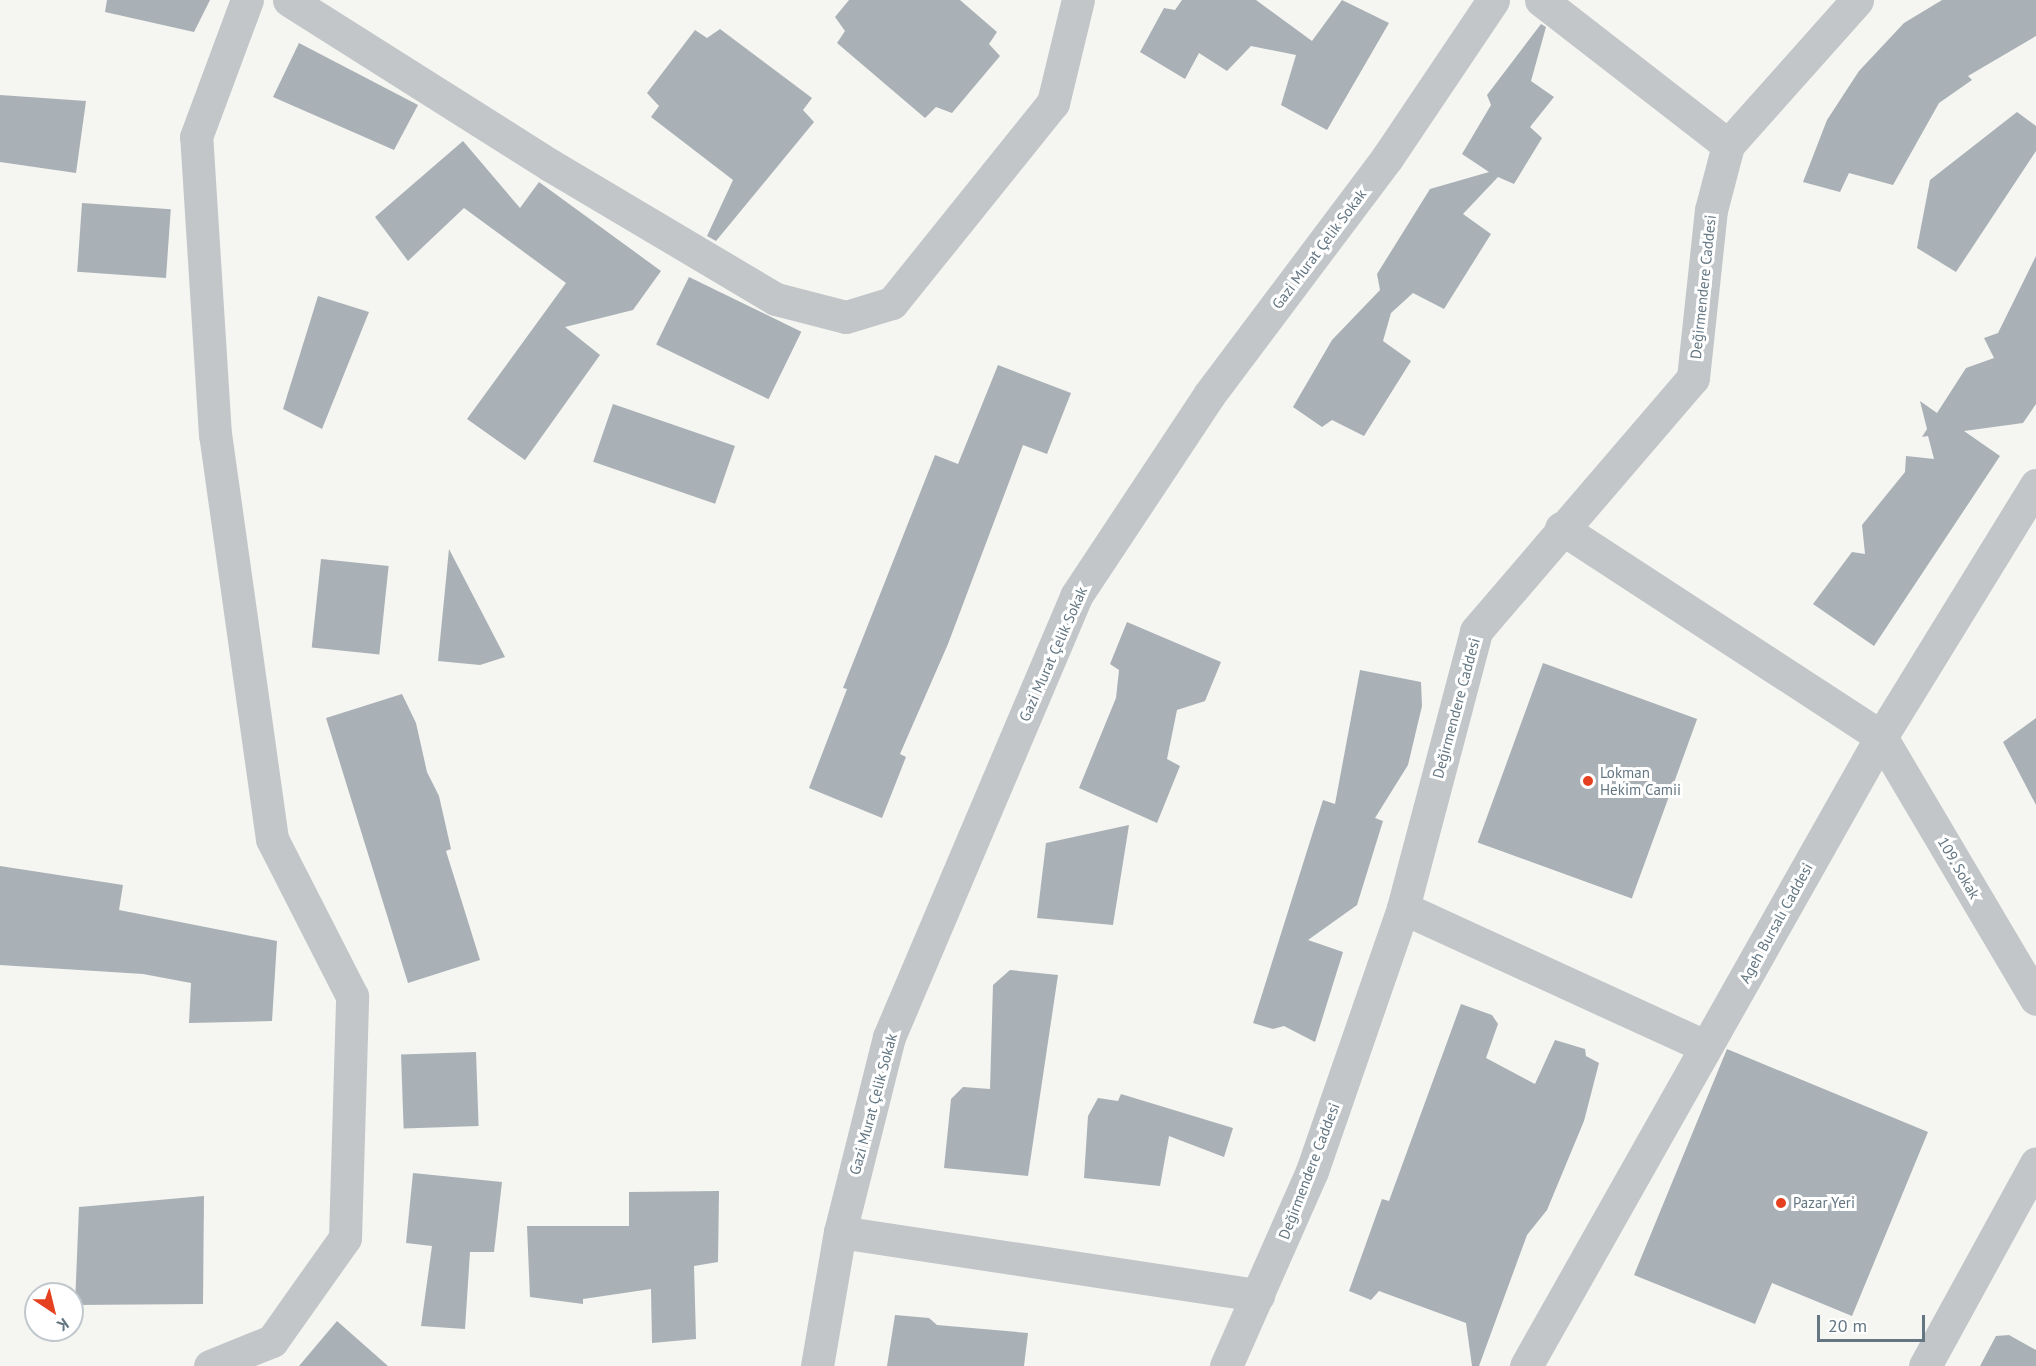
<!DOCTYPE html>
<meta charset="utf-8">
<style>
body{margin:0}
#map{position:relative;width:2036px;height:1366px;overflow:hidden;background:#f5f5f1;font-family:"PT Sans",sans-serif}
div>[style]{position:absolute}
.building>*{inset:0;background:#a9b1b6;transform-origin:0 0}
.minor>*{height:33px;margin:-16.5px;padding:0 16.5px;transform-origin:16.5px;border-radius:16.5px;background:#c2c6c9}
.dots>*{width:16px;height:16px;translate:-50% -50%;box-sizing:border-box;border:3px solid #fff;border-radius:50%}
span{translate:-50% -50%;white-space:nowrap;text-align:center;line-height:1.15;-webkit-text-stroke:6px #fff;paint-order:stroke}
.street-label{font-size:15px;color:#637682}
.poi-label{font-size:15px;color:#637682}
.left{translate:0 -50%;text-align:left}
.north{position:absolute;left:24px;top:1282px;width:60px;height:60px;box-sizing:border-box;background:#fff;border:2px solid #c1c8cd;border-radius:50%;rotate:145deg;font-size:16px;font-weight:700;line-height:24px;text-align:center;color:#637682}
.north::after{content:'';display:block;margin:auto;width:21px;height:27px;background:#e54120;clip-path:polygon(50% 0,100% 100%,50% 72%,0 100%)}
.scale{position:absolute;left:1817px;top:1315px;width:108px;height:27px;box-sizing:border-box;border:3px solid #637682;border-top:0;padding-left:8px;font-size:18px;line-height:21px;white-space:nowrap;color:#637682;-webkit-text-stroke:4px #fff;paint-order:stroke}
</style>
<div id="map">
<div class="building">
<i style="clip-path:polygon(107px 0,210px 0,194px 32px,105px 12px)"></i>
<i style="clip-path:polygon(849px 0,960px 0,997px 32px,989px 44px,1000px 56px,952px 113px,936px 107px,925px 118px,837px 43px,845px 31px,835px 17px)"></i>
<i style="clip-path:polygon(1182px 0,1256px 0,1312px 41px,1342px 0,1389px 23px,1327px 130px,1281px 105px,1296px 55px,1251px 46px,1227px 71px,1199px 53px,1185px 79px,1140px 52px,1164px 8px,1175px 10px)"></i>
<i style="clip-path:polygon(1942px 0,2036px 0,2036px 36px,1968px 76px,1972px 80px,1939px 103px,1893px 185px,1849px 173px,1840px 192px,1803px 182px,1827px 120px,1859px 71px,1904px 23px)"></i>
<i style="clip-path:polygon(1541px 24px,1546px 27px,1531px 81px,1554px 97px,1530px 127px,1542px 138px,1514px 184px,1498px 177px,1463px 214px,1491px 234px,1444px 309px,1413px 293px,1391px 313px,1383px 341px,1411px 361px,1364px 436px,1332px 420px,1322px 427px,1293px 407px,1332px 340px,1380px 290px,1377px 274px,1430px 189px,1489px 172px,1462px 154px,1491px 105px,1487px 95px)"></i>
<i style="clip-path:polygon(720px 29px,812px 98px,803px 110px,814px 122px,716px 241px,707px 236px,733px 180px,651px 117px,659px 106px,647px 93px,695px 30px,707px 38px)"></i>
<i style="clip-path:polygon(299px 43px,418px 105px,394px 150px,273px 97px)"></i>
<i style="clip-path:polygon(0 95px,86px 101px,76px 173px,0 162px)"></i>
<i style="clip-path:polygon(2017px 112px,2036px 126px,2036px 151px,1956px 272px,1917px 248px,1930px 180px)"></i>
<i style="clip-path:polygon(463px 141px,520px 208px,539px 182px,661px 271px,633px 310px,565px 327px,600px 355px,525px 460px,467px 419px,566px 283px,464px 208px,408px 261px,375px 217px)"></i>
<i style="left:82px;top:203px;width:89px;height:69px;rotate:4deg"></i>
<i style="clip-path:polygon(2036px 256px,2036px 404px,2023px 423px,1964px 431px,2000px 456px,1874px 646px,1813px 604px,1852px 552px,1865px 554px,1862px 525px,1905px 472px,1906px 456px,1934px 459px,1928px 436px,1922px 437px,1927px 429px,1920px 401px,1937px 413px,1966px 368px,1994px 358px,1984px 338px,1998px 333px)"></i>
<i style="left:689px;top:277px;width:125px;height:75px;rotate:26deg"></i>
<i style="clip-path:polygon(318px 296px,369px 312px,322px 429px,283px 409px)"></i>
<i style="clip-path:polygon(998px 365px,1071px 393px,1047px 454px,1023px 445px,948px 644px,900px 754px,906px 757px,882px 818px,809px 788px,847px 689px,843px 688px,935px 455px,958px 464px)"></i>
<i style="left:613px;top:404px;width:129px;height:61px;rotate:19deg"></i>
<i style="clip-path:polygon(449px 549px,505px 657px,480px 665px,438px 661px)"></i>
<i style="left:321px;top:559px;width:68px;height:89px;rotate:6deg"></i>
<i style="clip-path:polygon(1127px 622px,1221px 662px,1205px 701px,1177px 710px,1167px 759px,1180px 766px,1157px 823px,1079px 788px,1116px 698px,1119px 670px,1110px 664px)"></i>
<i style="left:1543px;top:663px;width:164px;height:191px;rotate:20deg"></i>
<i style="clip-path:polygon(1360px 670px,1421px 682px,1422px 706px,1408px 765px,1375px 818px,1383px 821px,1357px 905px,1308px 940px,1343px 952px,1315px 1042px,1284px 1026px,1273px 1029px,1253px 1023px,1323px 800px,1335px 804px)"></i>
<i style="clip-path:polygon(402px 694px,416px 723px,427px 772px,439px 796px,451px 849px,446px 851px,480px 960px,408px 983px,326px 718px)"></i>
<i style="clip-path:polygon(2036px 718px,2036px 805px,2003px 742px)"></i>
<i style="clip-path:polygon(1129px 825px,1113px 925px,1037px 918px,1046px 843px)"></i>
<i style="clip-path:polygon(0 866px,123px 885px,119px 910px,277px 941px,272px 1021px,189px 1023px,191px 983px,143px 974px,0 965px)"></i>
<i style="clip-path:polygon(1010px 970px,1058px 975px,1028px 1176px,944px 1168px,951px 1099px,963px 1087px,990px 1089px,993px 985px)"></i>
<i style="clip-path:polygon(1461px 1004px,1492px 1015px,1498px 1024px,1486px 1058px,1535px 1084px,1555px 1040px,1585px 1049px,1586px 1056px,1599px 1063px,1584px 1121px,1547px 1210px,1527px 1235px,1479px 1366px,1472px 1366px,1466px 1323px,1379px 1291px,1371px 1300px,1349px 1291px,1382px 1199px,1389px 1201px)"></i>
<i style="clip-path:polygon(1727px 1049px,1928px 1132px,1852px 1316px,1772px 1283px,1755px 1324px,1634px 1275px)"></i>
<i style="left:476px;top:1052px;width:74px;height:75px;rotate:88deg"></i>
<i style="clip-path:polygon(1121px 1094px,1233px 1128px,1224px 1157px,1169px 1136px,1160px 1186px,1084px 1178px,1088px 1116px,1098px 1098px,1118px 1101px)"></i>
<i style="clip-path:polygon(413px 1173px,502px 1182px,494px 1252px,470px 1252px,465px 1329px,421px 1326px,432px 1246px,406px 1243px)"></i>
<i style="clip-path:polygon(719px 1191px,718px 1262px,694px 1266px,696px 1339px,652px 1343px,651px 1289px,583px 1299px,583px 1304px,530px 1297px,527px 1226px,629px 1226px,629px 1192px)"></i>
<i style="clip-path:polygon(204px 1196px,203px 1304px,75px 1305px,79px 1207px)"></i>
<i style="clip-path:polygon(895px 1315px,929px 1318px,937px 1325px,1028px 1333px,1024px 1366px,887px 1366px)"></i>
<i style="clip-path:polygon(337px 1321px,388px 1366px,299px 1366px)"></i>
<i style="clip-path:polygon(2009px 1335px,2036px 1350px,2036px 1366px,1980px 1366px,1996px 1336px)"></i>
</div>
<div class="minor">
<i style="left:289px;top:0;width:309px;rotate:32.3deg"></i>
<i style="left:550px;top:165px;width:263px;rotate:30.7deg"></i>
<i style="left:776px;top:299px;width:72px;rotate:14.4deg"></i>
<i style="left:846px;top:317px;width:48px;rotate:-16.9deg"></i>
<i style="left:892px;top:303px;width:257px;rotate:-51.2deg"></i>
<i style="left:1053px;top:103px;width:106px;rotate:-76.4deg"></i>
<i style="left:1541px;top:0;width:237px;rotate:37.8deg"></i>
<i style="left:1561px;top:528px;width:382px;rotate:33.1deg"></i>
<i style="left:1881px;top:737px;width:304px;rotate:59.4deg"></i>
<i style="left:1403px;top:908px;width:333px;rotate:24.6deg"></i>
<i style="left:840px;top:1232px;width:423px;rotate:8.6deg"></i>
<i style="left:210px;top:1366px;width:67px;rotate:-22deg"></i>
<i style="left:272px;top:1341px;width:126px;rotate:-54.7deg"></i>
<i style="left:345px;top:1238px;width:242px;rotate:-88.3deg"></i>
<i style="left:352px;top:996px;width:176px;rotate:-117deg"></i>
<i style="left:272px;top:839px;width:408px;rotate:-98deg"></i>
<i style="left:215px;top:435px;width:299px;rotate:-93.6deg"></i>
<i style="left:196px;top:137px;width:146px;rotate:-69.6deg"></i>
<i style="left:817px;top:1366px;width:136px;rotate:-80.3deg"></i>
<i style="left:840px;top:1232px;width:201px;rotate:-75.9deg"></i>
<i style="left:889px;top:1037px;width:479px;rotate:-67deg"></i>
<i style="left:1076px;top:596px;width:241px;rotate:-56.5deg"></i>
<i style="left:1209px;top:395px;width:296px;rotate:-53.1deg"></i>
<i style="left:1387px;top:158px;width:190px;rotate:-56.1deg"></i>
<i style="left:1226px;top:1366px;width:213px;rotate:-66.2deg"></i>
<i style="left:1312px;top:1171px;width:278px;rotate:-70.9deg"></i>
<i style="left:1403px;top:908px;width:286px;rotate:-75.2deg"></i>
<i style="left:1476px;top:631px;width:333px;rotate:-49.4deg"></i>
<i style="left:1693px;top:378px;width:169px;rotate:-83.9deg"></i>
<i style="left:1711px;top:210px;width:67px;rotate:-75.3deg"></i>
<i style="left:1728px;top:145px;width:194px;rotate:-48.3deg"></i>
<i style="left:1526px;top:1366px;width:722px;rotate:-60.56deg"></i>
<i style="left:1881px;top:737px;width:296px;rotate:-58.4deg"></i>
<i style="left:1925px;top:1366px;width:231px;rotate:-61.3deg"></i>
</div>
<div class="dots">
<i style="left:1588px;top:781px;background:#e54120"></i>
<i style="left:1781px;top:1203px;background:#e54120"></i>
</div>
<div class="street-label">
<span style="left:1319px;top:249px;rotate:-53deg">Gazi Murat Çelik Sokak</span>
<span style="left:1703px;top:287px;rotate:-84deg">Değirmendere Caddesi</span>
<span style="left:1053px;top:654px;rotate:-66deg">Gazi Murat Çelik Sokak</span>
<span style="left:1456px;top:708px;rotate:-75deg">Değirmendere Caddesi</span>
<span style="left:1959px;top:868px;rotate:60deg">109. Sokak</span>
<span style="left:1776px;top:923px;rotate:-61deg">Ageh Bursalı Caddesi</span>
<span style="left:873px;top:1104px;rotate:-75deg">Gazi Murat Çelik Sokak</span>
<span style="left:1309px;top:1171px;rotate:-69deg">Değirmendere Caddesi</span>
</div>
<div class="poi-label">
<span class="left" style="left:1600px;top:781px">Lokman<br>Hekim Camii</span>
<span class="left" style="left:1793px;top:1203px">Pazar Yeri</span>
</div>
<div class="north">K</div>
<div class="scale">20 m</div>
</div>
